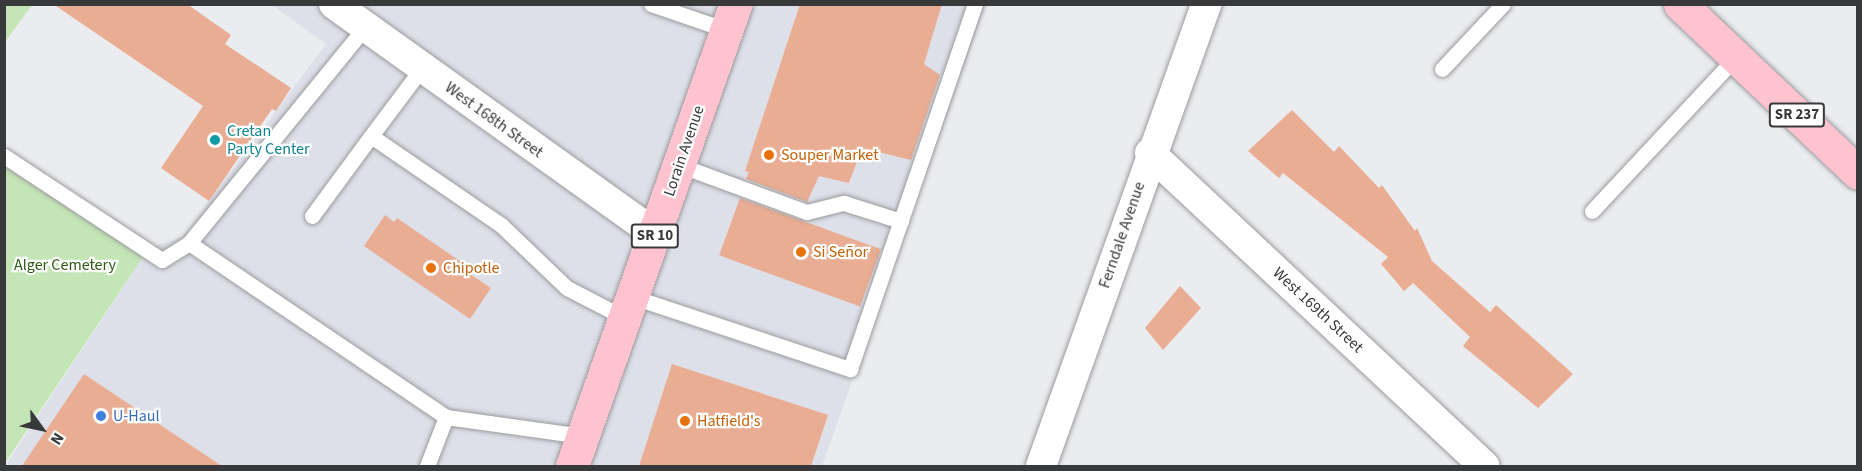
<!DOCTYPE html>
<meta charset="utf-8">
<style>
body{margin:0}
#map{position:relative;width:1862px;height:471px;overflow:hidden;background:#ebecef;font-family:"Source Sans 3",sans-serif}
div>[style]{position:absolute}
.built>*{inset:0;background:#dee0e9}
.green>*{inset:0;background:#c4e5b6}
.building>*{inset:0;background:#e9ad93;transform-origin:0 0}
.roads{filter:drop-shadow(0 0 2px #9b9b9e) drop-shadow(0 0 2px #9b9b9e)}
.service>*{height:15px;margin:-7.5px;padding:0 7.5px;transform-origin:7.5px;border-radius:7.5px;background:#fff}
.minor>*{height:30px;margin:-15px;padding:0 15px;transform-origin:15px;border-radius:15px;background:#fff}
.primary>*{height:33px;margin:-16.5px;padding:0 16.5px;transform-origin:16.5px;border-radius:16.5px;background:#fec3ce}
.dots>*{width:16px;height:16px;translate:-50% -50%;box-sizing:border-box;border:3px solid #fff;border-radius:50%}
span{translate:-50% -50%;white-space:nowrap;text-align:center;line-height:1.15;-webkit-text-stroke:4.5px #fff;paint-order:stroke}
.shield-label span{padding:2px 4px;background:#fff;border:2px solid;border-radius:4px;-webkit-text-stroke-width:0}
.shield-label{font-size:15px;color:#38393a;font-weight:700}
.street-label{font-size:16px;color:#38393a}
.culture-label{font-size:16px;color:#0d838f}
.left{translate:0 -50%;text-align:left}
.food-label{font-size:16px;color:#c56008}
.park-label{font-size:16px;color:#2d5913}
.shop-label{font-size:16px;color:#366cbe}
.frame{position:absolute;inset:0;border:6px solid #38393a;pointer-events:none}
.north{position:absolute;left:12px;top:399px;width:60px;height:60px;-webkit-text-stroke:4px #fff;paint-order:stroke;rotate:123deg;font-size:16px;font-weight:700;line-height:24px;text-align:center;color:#38393a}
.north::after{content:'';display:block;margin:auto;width:21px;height:27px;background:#38393a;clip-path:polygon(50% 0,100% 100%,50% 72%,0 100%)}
</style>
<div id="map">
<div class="built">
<i style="clip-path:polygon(272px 5px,986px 5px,822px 466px,5px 466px,149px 248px,182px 237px,326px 44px)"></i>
</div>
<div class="green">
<i style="clip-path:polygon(5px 4px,32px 5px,5px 42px,4px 5px)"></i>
<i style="clip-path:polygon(5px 150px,149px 248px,5px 463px)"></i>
</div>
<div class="building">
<i style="clip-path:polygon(53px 4px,187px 4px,231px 35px,225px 44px,291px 88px,276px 111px,272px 109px,209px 201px,161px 168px,203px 106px)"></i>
<i style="clip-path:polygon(800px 4px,942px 4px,924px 64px,940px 75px,911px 160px,862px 148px,849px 183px,819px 176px,807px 202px,746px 179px,749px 172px,745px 171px)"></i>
<i style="clip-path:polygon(1292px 110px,1334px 152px,1339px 146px,1379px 188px,1382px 185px,1415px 231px,1417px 228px,1432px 261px,1490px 312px,1496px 305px,1573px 374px,1538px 408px,1463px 346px,1470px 337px,1413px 283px,1404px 291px,1381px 264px,1388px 257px,1283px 173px,1279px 178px,1248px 151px)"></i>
<i style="left:740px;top:198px;width:150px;height:61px;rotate:20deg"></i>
<i style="clip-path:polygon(385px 215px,394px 222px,397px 218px,467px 266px,464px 270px,491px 288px,470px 319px,364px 246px)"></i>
<i style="clip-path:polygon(1180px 286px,1201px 308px,1163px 350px,1145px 328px)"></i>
<i style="clip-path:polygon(672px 364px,828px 415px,811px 466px,639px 466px)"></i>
<i style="clip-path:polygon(84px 374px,222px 466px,22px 466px)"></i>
</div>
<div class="roads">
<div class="service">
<i style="left:651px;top:4px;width:80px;rotate:18.9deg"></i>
<i style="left:422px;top:68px;width:85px;rotate:126.9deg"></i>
<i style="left:371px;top:136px;width:158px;rotate:34.4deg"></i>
<i style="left:501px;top:225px;width:91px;rotate:43.7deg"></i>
<i style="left:567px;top:288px;width:65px;rotate:27.3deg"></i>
<i style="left:1442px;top:69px;width:89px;rotate:-46.8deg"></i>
<i style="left:4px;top:156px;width:189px;rotate:33.4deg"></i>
<i style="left:162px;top:260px;width:32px;rotate:-32deg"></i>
<i style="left:189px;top:243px;width:279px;rotate:-50.8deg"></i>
<i style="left:679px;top:165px;width:136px;rotate:20.2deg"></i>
<i style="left:807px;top:212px;width:38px;rotate:-14deg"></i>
<i style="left:844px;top:203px;width:60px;rotate:17.5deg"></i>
<i style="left:1592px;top:211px;width:211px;rotate:-46.9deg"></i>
<i style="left:312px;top:216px;width:99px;rotate:-53.6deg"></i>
<i style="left:189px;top:243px;width:310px;rotate:34.1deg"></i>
<i style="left:446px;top:417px;width:138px;rotate:7.9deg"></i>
<i style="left:633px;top:297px;width:229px;rotate:18.4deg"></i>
<i style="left:850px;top:369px;width:386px;rotate:-71.1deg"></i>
<i style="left:427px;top:466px;width:53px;rotate:-68.8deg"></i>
</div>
<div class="minor">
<i style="left:334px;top:4px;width:395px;rotate:35.6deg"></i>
<i style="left:1150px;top:153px;width:458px;rotate:43.1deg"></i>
<i style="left:1041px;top:466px;width:491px;rotate:-70.3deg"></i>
</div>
<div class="primary">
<i style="left:1680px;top:4px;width:245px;rotate:43.5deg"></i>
<i style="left:572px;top:466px;width:490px;rotate:-70.5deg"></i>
</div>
</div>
<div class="dots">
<i style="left:215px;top:140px;background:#0f9aa8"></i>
<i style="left:769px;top:155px;background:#e8710a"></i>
<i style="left:801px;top:252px;background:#e8710a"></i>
<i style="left:431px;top:268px;background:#e8710a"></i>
<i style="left:101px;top:416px;background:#3f7fe0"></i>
<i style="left:685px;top:421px;background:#e8710a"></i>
</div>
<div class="shield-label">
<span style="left:1797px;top:115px">SR 237</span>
<span style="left:655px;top:236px">SR 10</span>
</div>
<div class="street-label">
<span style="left:494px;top:120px;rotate:36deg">West 168th Street</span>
<span style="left:684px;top:151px;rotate:-71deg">Lorain Avenue</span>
<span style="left:1122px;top:235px;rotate:-71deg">Ferndale Avenue</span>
<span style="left:1318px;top:310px;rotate:43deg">West 169th Street</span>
</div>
<div class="culture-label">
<span class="left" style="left:227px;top:140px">Cretan<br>Party Center</span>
</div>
<div class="food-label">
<span class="left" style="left:781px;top:155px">Souper Market</span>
<span class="left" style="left:813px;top:252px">Si Señor</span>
<span class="left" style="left:443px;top:268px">Chipotle</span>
<span class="left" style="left:697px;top:421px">Hatfield's</span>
</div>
<div class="park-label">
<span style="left:65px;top:265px">Alger Cemetery</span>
</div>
<div class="shop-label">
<span class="left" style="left:113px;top:416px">U-Haul</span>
</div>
<div class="frame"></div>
<div class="north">N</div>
</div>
